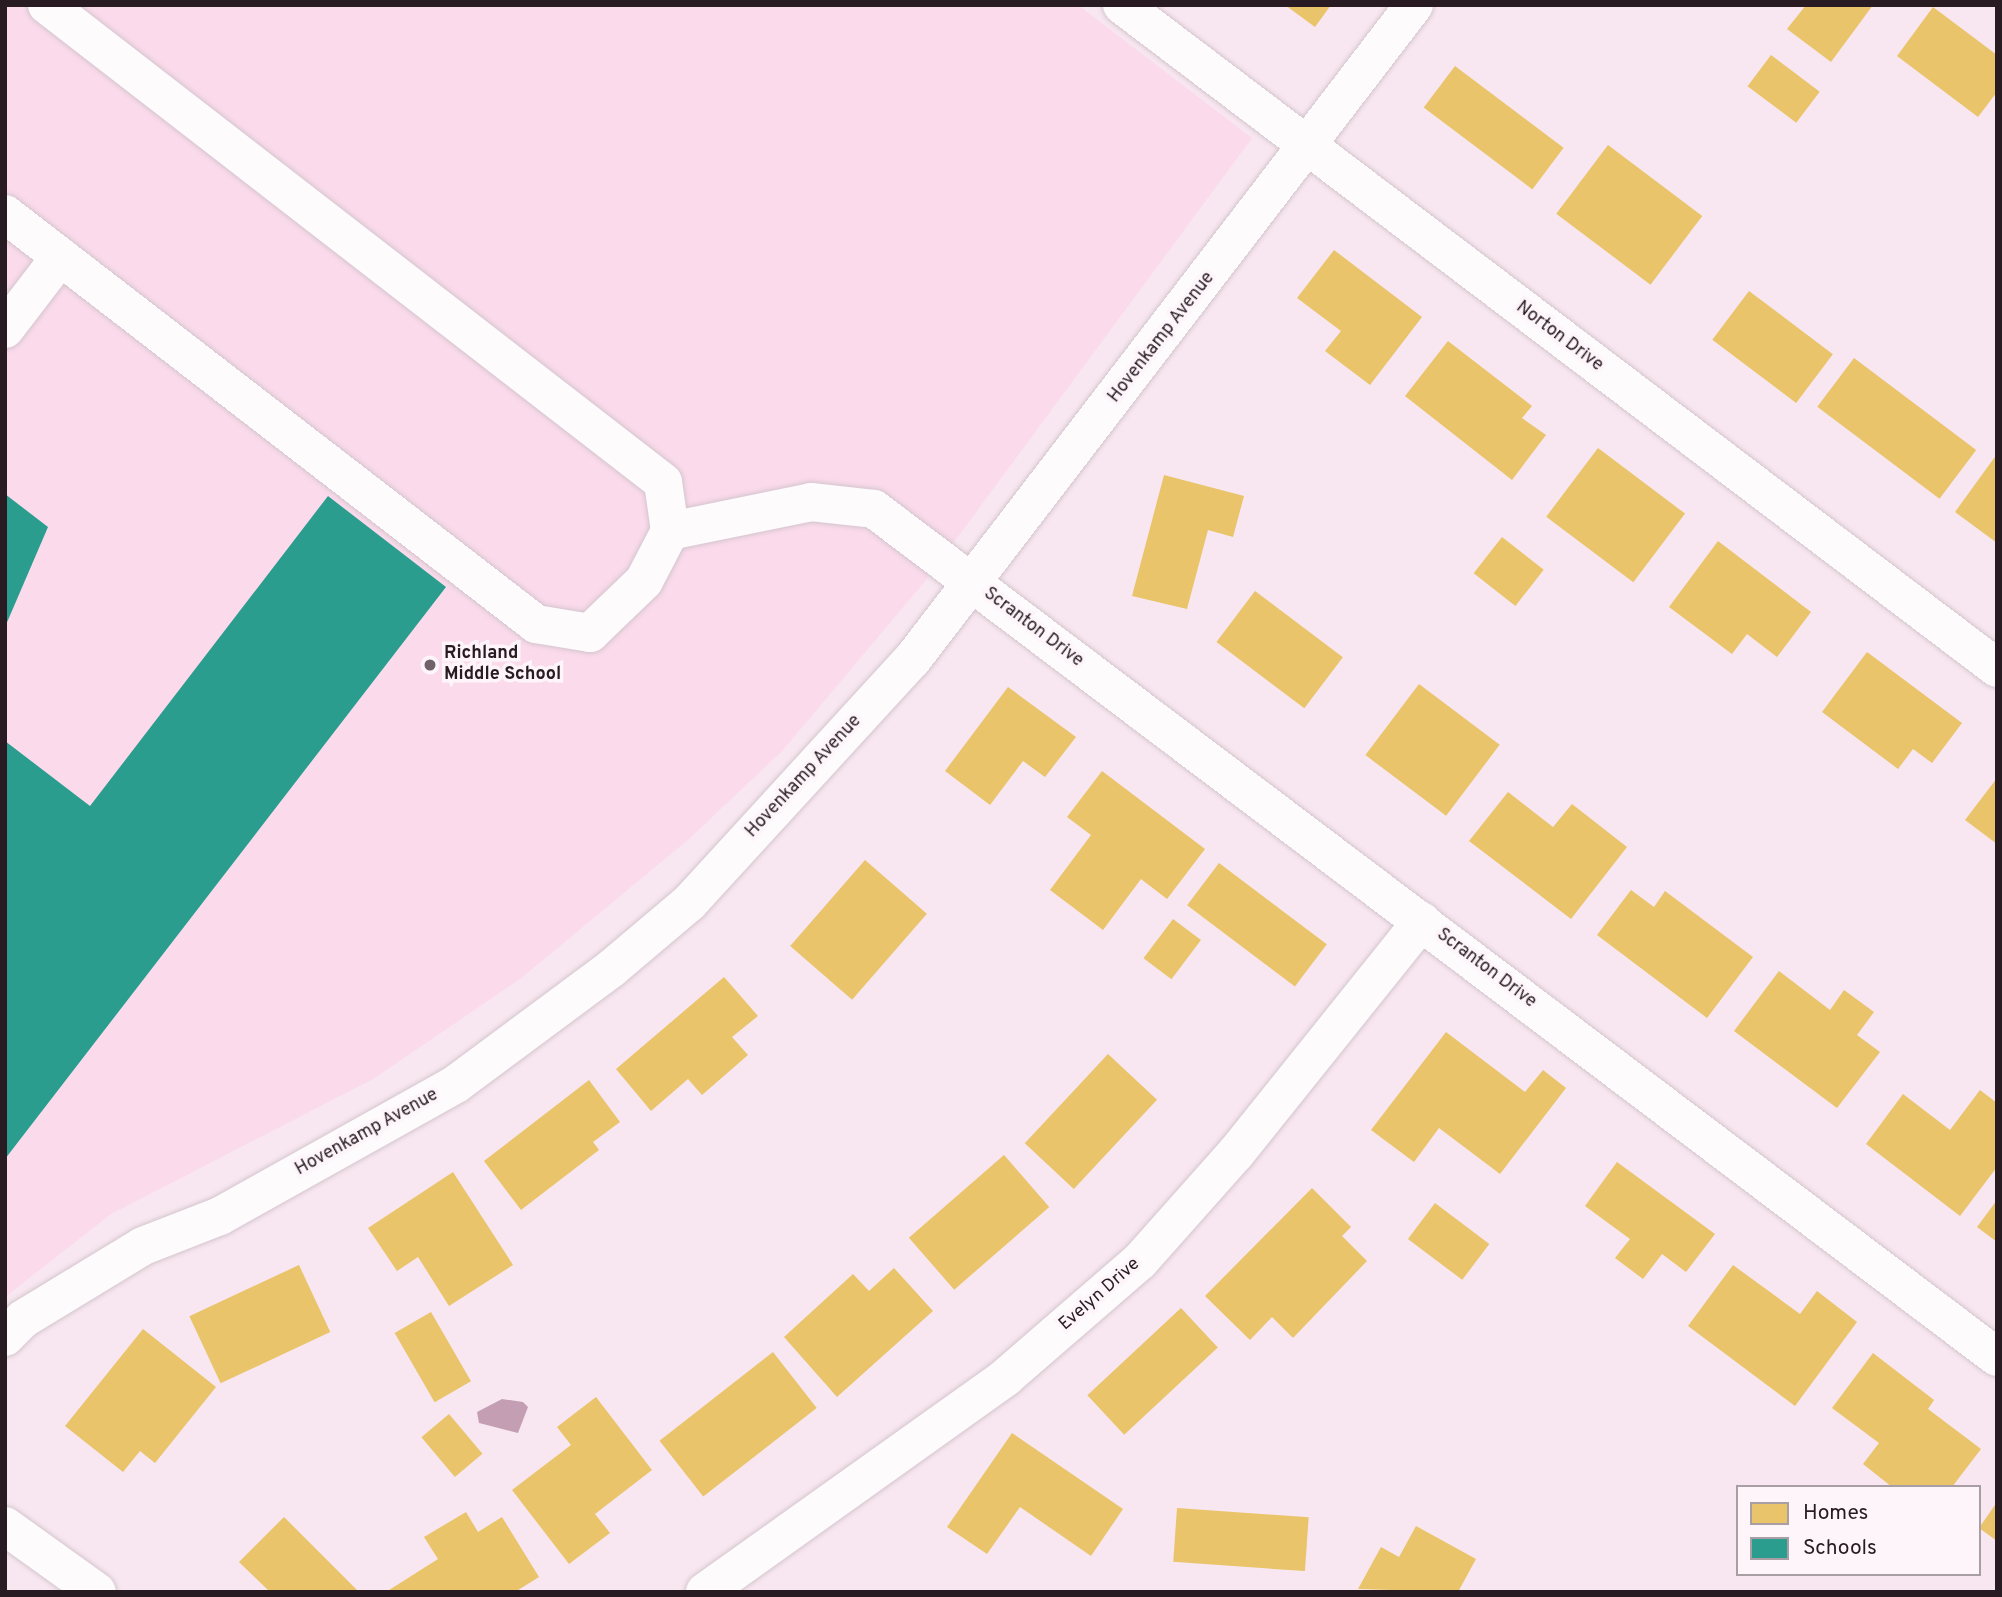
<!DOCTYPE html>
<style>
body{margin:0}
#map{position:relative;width:2002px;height:1597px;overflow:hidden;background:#f8e7f0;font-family:Overpass,sans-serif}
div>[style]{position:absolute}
.built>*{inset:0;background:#fadaeb}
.water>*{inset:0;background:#c49fb4}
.homes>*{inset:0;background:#e9c46a;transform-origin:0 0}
.schools>*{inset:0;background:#2a9d8f}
.roads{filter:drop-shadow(0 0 2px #d4c5cd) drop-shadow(0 0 2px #d4c5cd)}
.minor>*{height:38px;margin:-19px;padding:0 19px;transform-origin:19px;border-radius:19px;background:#fefbfd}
.dots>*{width:19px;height:19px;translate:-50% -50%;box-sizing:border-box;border:4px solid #fdf5f9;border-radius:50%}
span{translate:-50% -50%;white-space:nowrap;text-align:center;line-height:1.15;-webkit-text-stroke:7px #fdf5f9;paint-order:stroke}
.street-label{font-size:18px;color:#281b22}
.poi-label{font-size:18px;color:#281b22;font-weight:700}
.left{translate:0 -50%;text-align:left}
.frame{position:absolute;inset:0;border:7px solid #281b22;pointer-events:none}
.legend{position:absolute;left:1736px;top:1485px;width:245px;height:91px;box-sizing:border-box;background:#fdf5f9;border:2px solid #a89ea3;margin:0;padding:9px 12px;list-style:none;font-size:21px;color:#281b22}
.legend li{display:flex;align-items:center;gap:14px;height:35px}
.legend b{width:35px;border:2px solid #a89ea3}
</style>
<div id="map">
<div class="built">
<i style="clip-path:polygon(5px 5px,1078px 5px,1252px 138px,926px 580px,782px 751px,689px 839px,520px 979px,373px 1079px,111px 1214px,5px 1297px)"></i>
</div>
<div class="water">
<i style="clip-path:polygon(502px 1399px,523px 1402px,528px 1407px,518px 1433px,479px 1423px,477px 1412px)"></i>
</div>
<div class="homes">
<i style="clip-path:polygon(1285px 5px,1331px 5px,1315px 27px)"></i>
<i style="clip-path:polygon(1806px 5px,1873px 5px,1831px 62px,1787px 29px)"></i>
<i style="clip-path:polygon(1933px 7px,1997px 55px,1997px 92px,1978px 117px,1897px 56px)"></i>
<i style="left:1771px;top:55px;width:61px;height:39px;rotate:37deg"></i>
<i style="left:1455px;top:66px;width:136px;height:52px;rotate:37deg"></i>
<i style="left:1608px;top:145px;width:118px;height:86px;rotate:37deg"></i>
<i style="clip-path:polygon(1334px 250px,1422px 317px,1370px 385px,1325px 351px,1341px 331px,1297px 298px)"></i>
<i style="left:1749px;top:291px;width:105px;height:61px;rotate:37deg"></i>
<i style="clip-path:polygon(1448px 341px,1532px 406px,1522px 418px,1546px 435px,1512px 480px,1405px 396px)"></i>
<i style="left:1854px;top:358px;width:153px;height:61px;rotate:37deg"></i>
<i style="left:1598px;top:448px;width:109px;height:86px;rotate:37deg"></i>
<i style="clip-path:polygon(1997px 454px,1997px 543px,1955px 512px)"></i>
<i style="clip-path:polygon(1164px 475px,1244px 496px,1233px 537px,1208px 530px,1187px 609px,1132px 596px)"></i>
<i style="left:1502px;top:537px;width:53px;height:46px;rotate:38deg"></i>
<i style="clip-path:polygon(1718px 541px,1811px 612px,1777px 657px,1747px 634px,1732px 654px,1669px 607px)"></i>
<i style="left:1255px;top:591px;width:110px;height:64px;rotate:37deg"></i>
<i style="clip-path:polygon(1867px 652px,1962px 723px,1932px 763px,1913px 749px,1898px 769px,1822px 712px)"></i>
<i style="left:1419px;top:684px;width:101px;height:89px;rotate:37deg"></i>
<i style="clip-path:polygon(1008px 687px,1076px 737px,1045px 777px,1023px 761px,990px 805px,945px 771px)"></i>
<i style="clip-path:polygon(1102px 771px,1205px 849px,1167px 899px,1141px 879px,1103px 930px,1050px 890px,1091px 835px,1067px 817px)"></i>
<i style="clip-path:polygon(1997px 778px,1997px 844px,1965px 820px)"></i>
<i style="clip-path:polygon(1508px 792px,1553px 827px,1572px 804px,1627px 847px,1571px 919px,1469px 841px)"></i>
<i style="left:865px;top:860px;width:82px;height:114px;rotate:41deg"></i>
<i style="left:1219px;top:863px;width:135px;height:53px;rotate:37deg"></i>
<i style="clip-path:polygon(1631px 890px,1654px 907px,1665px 891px,1753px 957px,1707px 1018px,1597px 935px)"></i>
<i style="left:1173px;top:919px;width:35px;height:49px;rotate:37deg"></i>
<i style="clip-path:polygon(1779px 971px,1830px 1010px,1844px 990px,1874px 1012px,1857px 1035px,1880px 1052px,1837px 1108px,1734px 1031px)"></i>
<i style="clip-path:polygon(724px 977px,758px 1016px,732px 1037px,748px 1055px,702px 1095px,688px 1079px,651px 1111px,616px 1069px)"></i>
<i style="clip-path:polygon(1446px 1032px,1525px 1092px,1543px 1070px,1566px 1088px,1500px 1174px,1439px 1128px,1414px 1162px,1371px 1130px)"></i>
<i style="left:1108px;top:1054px;width:67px;height:122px;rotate:43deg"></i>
<i style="clip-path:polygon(589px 1080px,620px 1122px,593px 1142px,599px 1150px,521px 1210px,484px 1161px)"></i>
<i style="clip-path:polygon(1980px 1090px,1997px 1103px,1997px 1167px,1960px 1216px,1866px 1144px,1903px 1094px,1950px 1130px)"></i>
<i style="left:1004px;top:1155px;width:69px;height:126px;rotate:49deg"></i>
<i style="clip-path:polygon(1617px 1162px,1715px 1234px,1686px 1272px,1662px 1254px,1643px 1279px,1615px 1258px,1630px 1239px,1585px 1206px)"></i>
<i style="clip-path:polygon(453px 1172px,513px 1265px,449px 1306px,418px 1257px,397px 1271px,368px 1228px)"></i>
<i style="clip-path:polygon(1312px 1188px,1351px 1227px,1342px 1236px,1367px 1261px,1293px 1338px,1272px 1317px,1250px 1340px,1205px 1296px)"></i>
<i style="clip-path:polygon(1997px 1200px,1997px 1242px,1977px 1227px)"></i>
<i style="left:1435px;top:1203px;width:68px;height:45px;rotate:37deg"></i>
<i style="left:299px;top:1265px;width:74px;height:121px;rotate:65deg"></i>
<i style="clip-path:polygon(1733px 1265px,1800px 1314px,1817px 1291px,1857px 1322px,1795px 1406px,1688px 1326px)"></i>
<i style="clip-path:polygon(894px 1268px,933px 1311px,837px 1397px,784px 1337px,853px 1274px,869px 1291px)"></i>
<i style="left:1181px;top:1308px;width:54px;height:128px;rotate:47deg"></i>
<i style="left:431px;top:1312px;width:80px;height:42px;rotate:60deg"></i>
<i style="clip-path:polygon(143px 1329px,216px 1387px,155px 1463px,140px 1451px,123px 1472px,65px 1426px)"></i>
<i style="left:773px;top:1352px;width:71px;height:144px;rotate:52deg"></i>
<i style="clip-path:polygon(1873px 1353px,1934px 1400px,1928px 1409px,1981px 1449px,1952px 1487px,1892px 1487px,1863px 1464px,1879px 1443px,1832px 1408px)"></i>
<i style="clip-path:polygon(596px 1397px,652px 1470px,595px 1514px,610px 1533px,569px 1564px,512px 1490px,571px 1445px,557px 1427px)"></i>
<i style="left:449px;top:1414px;width:52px;height:36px;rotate:50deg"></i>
<i style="clip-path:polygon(1012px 1433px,1123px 1509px,1091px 1556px,1020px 1507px,987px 1554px,947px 1527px)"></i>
<i style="clip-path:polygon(1997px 1502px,1997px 1541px,1979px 1528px)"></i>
<i style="left:1177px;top:1508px;width:132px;height:54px;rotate:4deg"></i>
<i style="clip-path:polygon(466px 1512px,478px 1532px,502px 1517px,539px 1577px,515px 1592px,386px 1592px,438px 1559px,424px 1537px)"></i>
<i style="clip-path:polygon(284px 1517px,359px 1592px,270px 1592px,239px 1562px)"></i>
<i style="clip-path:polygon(1416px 1526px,1476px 1559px,1458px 1592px,1358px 1589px,1381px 1547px,1399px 1557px)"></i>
</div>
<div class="schools">
<i style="clip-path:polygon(5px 494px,48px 527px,5px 627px)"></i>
<i style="clip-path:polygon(328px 496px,446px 587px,5px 1159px,5px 741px,90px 806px)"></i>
</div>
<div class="roads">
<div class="minor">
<i style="left:1122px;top:5px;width:1098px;rotate:37.15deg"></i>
<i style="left:5px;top:214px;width:671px;rotate:37.67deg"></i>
<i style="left:536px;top:624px;width:55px;rotate:9.5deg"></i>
<i style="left:590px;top:633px;width:75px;rotate:-43.9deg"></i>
<i style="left:644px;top:581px;width:56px;rotate:-62.5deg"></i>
<i style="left:670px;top:531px;width:49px;rotate:-98.1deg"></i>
<i style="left:663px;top:482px;width:779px;rotate:-142.25deg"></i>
<i style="left:5px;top:329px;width:91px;rotate:-52.6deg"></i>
<i style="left:670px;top:531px;width:144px;rotate:-11.6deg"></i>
<i style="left:811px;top:502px;width:63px;rotate:6.3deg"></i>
<i style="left:874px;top:509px;width:1407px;rotate:37.06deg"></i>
<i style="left:5px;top:1337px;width:25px;rotate:-45deg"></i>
<i style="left:23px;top:1319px;width:140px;rotate:-31.3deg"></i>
<i style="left:143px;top:1246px;width:83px;rotate:-21.3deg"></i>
<i style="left:220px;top:1216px;width:270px;rotate:-29.2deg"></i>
<i style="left:456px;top:1084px;width:194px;rotate:-36.6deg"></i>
<i style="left:612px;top:968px;width:101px;rotate:-40.2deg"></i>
<i style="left:689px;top:903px;width:330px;rotate:-47.5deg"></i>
<i style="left:912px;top:660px;width:825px;rotate:-52.53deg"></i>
<i style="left:5px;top:1526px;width:113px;rotate:35.7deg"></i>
<i style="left:705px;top:1592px;width:370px;rotate:-35.5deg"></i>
<i style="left:1006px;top:1377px;width:177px;rotate:-40.9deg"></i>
<i style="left:1140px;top:1261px;width:144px;rotate:-48.4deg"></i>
<i style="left:1236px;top:1153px;width:297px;rotate:-51.3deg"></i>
</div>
</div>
<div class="dots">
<i style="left:430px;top:665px;background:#71626a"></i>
</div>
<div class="street-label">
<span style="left:1559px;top:337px;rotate:37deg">Norton Drive</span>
<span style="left:1162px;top:338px;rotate:-52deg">Hovenkamp Avenue</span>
<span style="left:1033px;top:628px;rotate:37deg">Scranton Drive</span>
<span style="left:804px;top:777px;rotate:-47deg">Hovenkamp Avenue</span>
<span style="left:1486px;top:969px;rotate:37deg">Scranton Drive</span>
<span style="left:367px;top:1133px;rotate:-29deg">Hovenkamp Avenue</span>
<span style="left:1100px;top:1295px;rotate:-41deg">Evelyn Drive</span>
</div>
<div class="poi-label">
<span class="left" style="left:444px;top:665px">Richland<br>Middle School</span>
</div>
<div class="frame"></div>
<ul class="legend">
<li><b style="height:19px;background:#e9c46a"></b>Homes</li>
<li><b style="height:19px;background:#2a9d8f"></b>Schools</li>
</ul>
</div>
